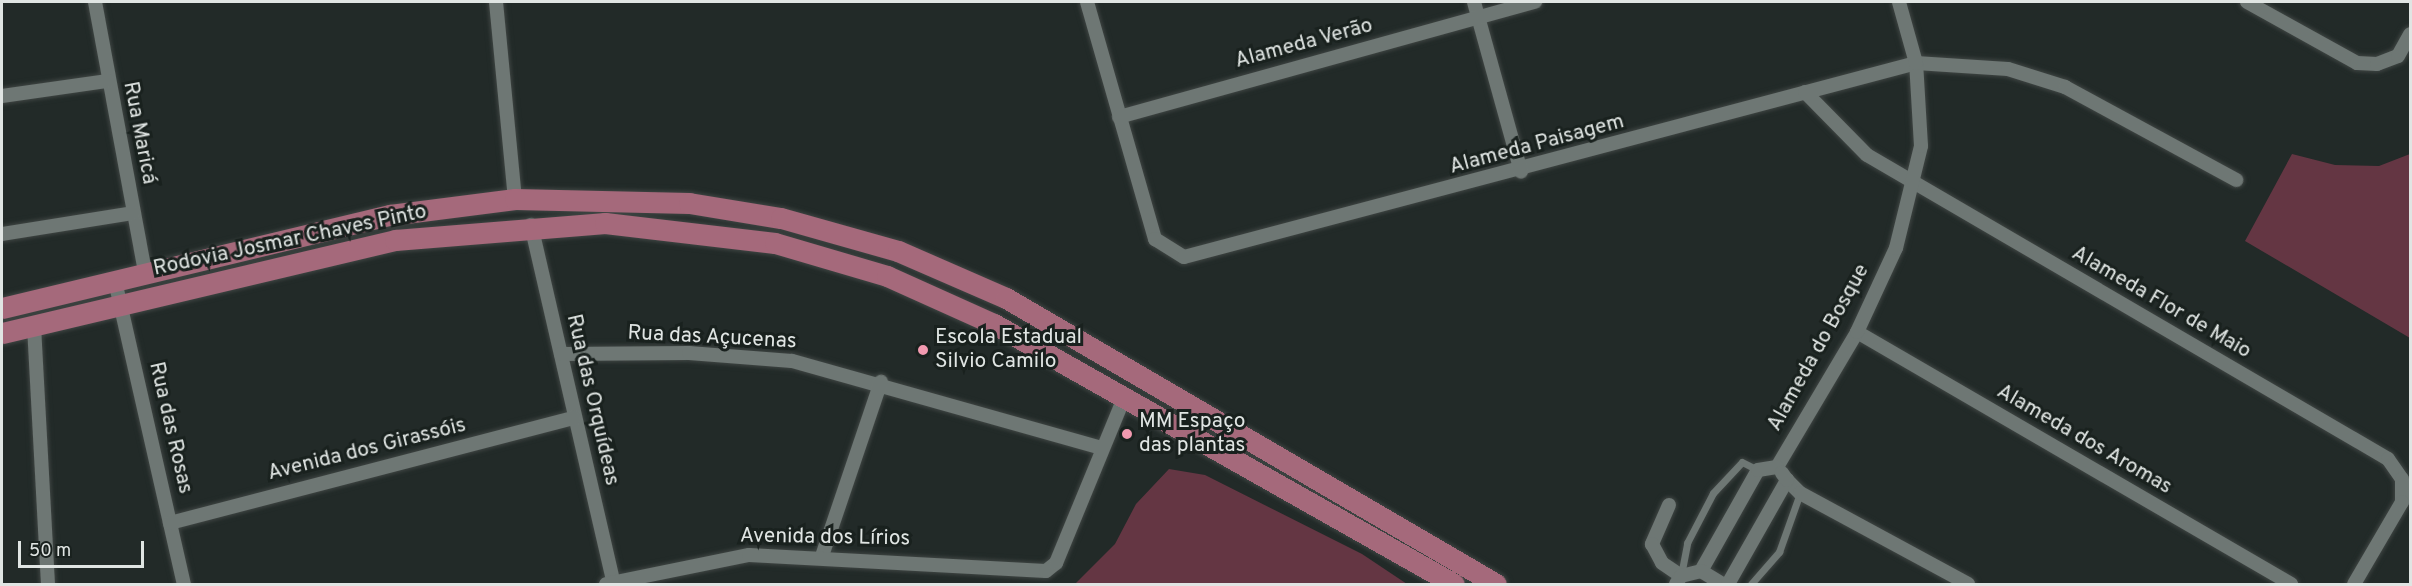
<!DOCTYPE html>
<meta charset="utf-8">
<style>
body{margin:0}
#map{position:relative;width:2412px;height:586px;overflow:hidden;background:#222a28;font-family:Overpass,sans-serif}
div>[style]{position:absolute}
.green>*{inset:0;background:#643643}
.roads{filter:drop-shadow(0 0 2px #3f4543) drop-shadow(0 0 2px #3f4543)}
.lane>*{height:7px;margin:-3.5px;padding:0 3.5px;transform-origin:3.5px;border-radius:3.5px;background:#6e7774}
.street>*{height:14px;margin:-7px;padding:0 7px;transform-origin:7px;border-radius:7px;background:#6e7774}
.primary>*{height:21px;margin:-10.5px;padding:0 10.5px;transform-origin:10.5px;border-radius:10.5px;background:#a5697b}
.dots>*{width:16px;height:16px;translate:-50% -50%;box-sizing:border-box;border:3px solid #19211e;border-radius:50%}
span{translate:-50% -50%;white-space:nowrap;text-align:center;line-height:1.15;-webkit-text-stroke:6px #19211e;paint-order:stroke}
.street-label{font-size:21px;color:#e0e5e3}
.poi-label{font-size:21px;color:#e0e5e3}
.left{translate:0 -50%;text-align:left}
.frame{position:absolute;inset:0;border:3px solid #e0e5e3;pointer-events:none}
.scale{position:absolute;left:18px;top:541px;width:126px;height:27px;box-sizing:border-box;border:3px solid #e0e5e3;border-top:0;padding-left:8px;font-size:18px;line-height:21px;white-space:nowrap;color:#e0e5e3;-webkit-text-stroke:4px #19211e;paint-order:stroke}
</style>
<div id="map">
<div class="green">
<i style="clip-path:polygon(2292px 154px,2335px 165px,2379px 166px,2410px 154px,2410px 338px,2245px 241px)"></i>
<i style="clip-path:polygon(1169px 469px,1205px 475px,1362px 554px,1407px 584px,1075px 584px,1115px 544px,1136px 504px)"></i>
</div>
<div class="roads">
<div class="lane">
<i style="left:1681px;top:575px;width:33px;rotate:-79deg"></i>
<i style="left:1687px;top:543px;width:56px;rotate:-62.5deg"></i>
<i style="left:1713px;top:493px;width:42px;rotate:-46.9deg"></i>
<i style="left:1742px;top:462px;width:18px;rotate:27deg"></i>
<i style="left:1751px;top:584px;width:43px;rotate:-48.8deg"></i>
<i style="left:1779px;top:552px;width:63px;rotate:-70.4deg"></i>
</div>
<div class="street">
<i style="left:95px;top:2px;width:276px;rotate:79.5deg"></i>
<i style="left:496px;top:2px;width:198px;rotate:84.5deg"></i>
<i style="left:1087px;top:2px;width:247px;rotate:74deg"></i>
<i style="left:1155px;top:239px;width:34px;rotate:32deg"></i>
<i style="left:1184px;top:257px;width:757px;rotate:-14.84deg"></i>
<i style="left:1916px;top:63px;width:92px;rotate:3.7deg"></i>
<i style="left:2008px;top:69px;width:60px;rotate:17.5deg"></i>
<i style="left:2065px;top:87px;width:195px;rotate:28.5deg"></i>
<i style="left:1474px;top:2px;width:176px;rotate:74.5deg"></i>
<i style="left:2247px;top:2px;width:126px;rotate:29deg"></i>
<i style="left:2357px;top:63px;width:20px;rotate:3deg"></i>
<i style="left:2377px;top:64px;width:22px;rotate:-21deg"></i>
<i style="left:2398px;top:56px;width:25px;rotate:-61deg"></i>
<i style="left:1805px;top:92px;width:88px;rotate:45.5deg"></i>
<i style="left:1867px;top:155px;width:603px;rotate:30.26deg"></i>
<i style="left:2388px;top:459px;width:24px;rotate:55deg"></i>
<i style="left:2402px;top:479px;width:23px;rotate:90deg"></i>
<i style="left:2402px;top:502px;width:95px;rotate:120.3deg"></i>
<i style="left:2px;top:96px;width:107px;rotate:-8.1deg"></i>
<i style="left:1119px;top:117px;width:432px;rotate:-15.5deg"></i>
<i style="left:531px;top:225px;width:368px;rotate:77deg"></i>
<i style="left:2px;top:234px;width:133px;rotate:-9.1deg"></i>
<i style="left:115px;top:281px;width:311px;rotate:77.2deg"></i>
<i style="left:34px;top:326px;width:258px;rotate:86.9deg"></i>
<i style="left:1857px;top:332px;width:502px;rotate:30.14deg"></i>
<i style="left:561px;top:354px;width:128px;rotate:-0.4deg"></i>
<i style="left:689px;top:353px;width:103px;rotate:4.4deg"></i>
<i style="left:792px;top:361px;width:322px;rotate:15.7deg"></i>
<i style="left:1777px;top:467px;width:157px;rotate:-59.3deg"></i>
<i style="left:1857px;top:332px;width:93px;rotate:-65.1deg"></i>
<i style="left:1896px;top:248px;width:105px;rotate:-76.2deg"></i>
<i style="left:1921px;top:146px;width:83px;rotate:-93.4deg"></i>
<i style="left:1916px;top:63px;width:63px;rotate:-105.6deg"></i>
<i style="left:1787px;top:480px;width:18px;rotate:45deg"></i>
<i style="left:1800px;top:493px;width:191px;rotate:28.4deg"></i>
<i style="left:1669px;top:505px;width:43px;rotate:113.6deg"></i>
<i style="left:1652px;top:544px;width:21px;rotate:62deg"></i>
<i style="left:1662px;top:563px;width:23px;rotate:34deg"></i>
<i style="left:170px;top:523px;width:417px;rotate:-14.6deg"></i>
<i style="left:822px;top:556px;width:184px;rotate:-71.3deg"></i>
<i style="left:1701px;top:571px;width:116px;rotate:-60.6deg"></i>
<i style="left:1758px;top:470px;width:19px;rotate:-9deg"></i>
<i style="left:606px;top:584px;width:146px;rotate:-11.5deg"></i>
<i style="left:749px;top:555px;width:297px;rotate:3.1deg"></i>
<i style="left:1046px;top:571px;width:13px;rotate:-39deg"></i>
<i style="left:1056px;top:563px;width:181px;rotate:-67.6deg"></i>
<i style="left:1676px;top:584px;width:9px;rotate:-58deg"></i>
<i style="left:1681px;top:576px;width:21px;rotate:-14deg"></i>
<i style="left:1701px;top:571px;width:26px;rotate:31deg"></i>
<i style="left:1728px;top:584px;width:120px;rotate:-60.4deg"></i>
<i style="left:1787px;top:480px;width:9px;rotate:-126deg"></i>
</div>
<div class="primary">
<i style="left:2px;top:308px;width:399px;rotate:-13.5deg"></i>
<i style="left:390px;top:215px;width:126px;rotate:-7.3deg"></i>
<i style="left:515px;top:199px;width:174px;rotate:1.3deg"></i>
<i style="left:689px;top:203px;width:93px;rotate:9.3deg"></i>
<i style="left:781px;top:218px;width:122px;rotate:15.8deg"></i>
<i style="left:898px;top:251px;width:118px;rotate:23.5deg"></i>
<i style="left:1006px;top:298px;width:567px;rotate:30.27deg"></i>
<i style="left:2px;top:333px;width:404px;rotate:-13.3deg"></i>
<i style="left:395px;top:240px;width:211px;rotate:-4.6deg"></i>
<i style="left:605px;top:223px;width:171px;rotate:6.7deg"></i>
<i style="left:775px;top:243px;width:117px;rotate:16.4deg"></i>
<i style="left:887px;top:276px;width:117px;rotate:24.2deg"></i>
<i style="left:994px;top:324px;width:528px;rotate:29.48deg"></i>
</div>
</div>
<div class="dots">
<i style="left:923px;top:350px;background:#f29ab0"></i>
<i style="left:1127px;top:434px;background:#f29ab0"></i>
</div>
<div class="street-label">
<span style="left:1304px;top:44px;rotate:-15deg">Alameda Verão</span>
<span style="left:139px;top:133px;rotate:79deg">Rua Maricá</span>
<span style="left:1537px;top:145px;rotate:-15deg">Alameda Paisagem</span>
<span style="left:290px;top:241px;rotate:-12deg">Rodovia Josmar Chaves Pinto</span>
<span style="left:2161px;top:303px;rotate:30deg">Alameda Flor de Maio</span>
<span style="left:712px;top:338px;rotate:3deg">Rua das Açucenas</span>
<span style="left:1819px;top:348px;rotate:-61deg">Alameda do Bosque</span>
<span style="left:592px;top:400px;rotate:77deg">Rua das Orquídeas</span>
<span style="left:170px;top:428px;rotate:77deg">Rua das Rosas</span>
<span style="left:2084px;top:440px;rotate:30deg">Alameda dos Aromas</span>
<span style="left:367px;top:450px;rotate:-14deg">Avenida dos Girassóis</span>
<span style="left:825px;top:538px;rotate:1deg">Avenida dos Lírios</span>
</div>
<div class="poi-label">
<span class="left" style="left:935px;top:350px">Escola Estadual<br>Silvio Camilo</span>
<span class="left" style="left:1139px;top:434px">MM Espaço<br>das plantas</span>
</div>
<div class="frame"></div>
<div class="scale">50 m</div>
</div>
